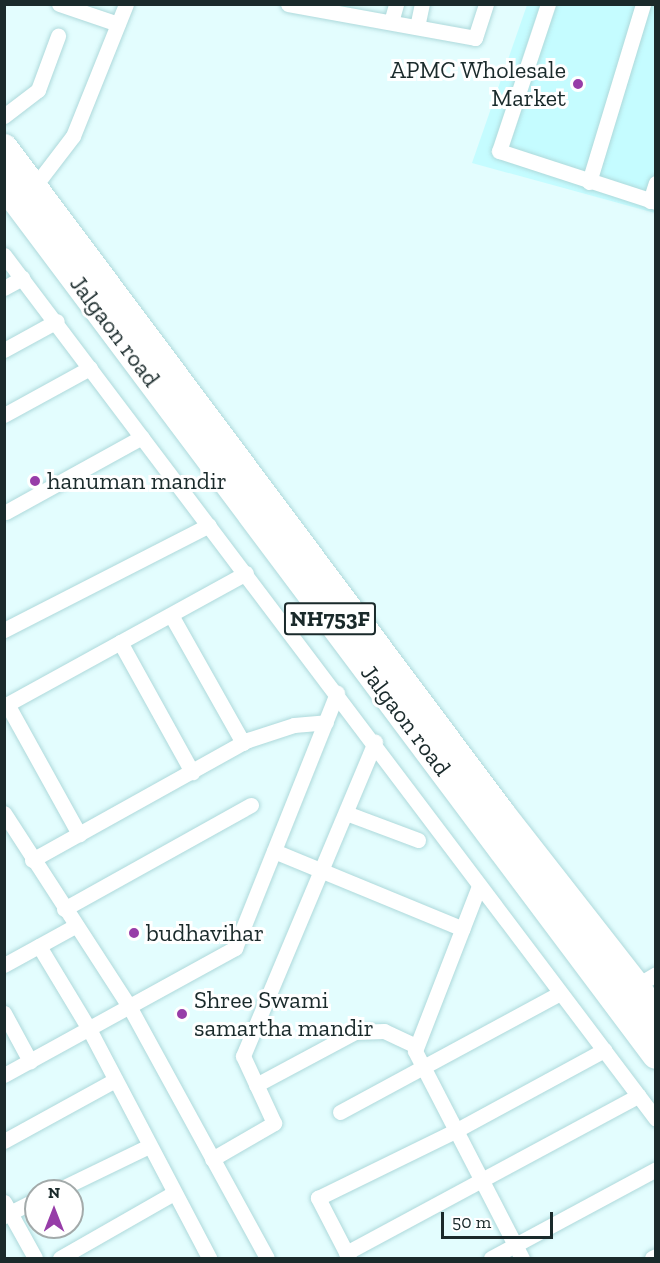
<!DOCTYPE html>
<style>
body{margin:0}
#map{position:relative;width:660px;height:1263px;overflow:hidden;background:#e3fdfe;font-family:"Zilla Slab",serif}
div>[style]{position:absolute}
.built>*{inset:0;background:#c5fcff}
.roads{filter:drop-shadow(0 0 2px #aed9db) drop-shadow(0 0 2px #aed9db)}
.street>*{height:15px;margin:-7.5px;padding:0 7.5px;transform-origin:7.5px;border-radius:7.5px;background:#fff}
.highway>*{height:28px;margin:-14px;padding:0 14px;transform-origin:14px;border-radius:14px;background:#fff}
.dots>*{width:16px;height:16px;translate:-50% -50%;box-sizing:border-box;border:3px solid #fff;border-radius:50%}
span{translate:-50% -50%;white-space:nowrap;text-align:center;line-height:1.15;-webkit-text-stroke:6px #fff;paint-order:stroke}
.shield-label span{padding:2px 4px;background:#fff;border:2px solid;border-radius:4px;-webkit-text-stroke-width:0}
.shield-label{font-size:22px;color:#1a2a2b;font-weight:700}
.poi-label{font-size:24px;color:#1a2a2b}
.right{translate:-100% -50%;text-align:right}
.left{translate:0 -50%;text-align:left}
.street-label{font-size:24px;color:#1a2a2b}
.frame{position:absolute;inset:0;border:6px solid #1a2a2b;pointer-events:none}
.north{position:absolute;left:24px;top:1179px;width:60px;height:60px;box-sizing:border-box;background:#fff;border:2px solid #a3aaaa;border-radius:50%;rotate:0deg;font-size:16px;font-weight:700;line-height:24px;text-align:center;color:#1a2a2b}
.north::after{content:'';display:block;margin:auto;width:21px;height:27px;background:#973da8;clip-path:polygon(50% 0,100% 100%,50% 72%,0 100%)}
.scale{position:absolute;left:441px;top:1212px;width:112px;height:27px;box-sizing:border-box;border:3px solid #1a2a2b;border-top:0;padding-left:8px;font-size:18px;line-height:21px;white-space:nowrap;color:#1a2a2b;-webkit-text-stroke:4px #fff;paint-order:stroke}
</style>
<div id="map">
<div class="built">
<i style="clip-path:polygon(527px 5px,655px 5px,655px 213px,472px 163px)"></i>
</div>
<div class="roads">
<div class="street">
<i style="left:59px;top:4px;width:62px;rotate:18.7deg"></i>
<i style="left:288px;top:4px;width:190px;rotate:10.3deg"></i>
<i style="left:475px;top:38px;width:36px;rotate:-72deg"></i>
<i style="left:548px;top:4px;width:155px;rotate:108.4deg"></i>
<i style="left:499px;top:151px;width:165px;rotate:18deg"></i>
<i style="left:391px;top:22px;width:19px;rotate:-74deg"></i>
<i style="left:417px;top:27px;width:24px;rotate:-78deg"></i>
<i style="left:4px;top:116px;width:43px;rotate:-37.4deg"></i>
<i style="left:38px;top:90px;width:58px;rotate:-69.7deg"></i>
<i style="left:589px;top:182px;width:186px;rotate:-73.1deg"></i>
<i style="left:34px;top:187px;width:64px;rotate:-52.6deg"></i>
<i style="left:73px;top:136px;width:142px;rotate:-68.1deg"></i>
<i style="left:650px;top:201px;width:19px;rotate:-72deg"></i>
<i style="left:4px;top:255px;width:1082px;rotate:52.96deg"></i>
<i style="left:4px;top:288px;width:21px;rotate:-29deg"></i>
<i style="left:4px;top:350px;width:60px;rotate:-28.7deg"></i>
<i style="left:4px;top:415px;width:98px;rotate:-28.7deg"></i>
<i style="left:6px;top:512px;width:155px;rotate:-28.9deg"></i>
<i style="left:171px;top:615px;width:147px;rotate:60.6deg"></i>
<i style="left:4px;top:630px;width:230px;rotate:-27.1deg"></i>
<i style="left:120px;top:642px;width:149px;rotate:61deg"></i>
<i style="left:7px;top:704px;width:149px;rotate:61deg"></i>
<i style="left:4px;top:706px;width:276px;rotate:-28.8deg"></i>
<i style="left:4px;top:813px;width:230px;rotate:57.1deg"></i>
<i style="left:129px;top:1006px;width:287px;rotate:61.3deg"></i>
<i style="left:346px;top:813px;width:77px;rotate:20.6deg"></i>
<i style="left:274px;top:851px;width:204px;rotate:22.4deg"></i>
<i style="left:32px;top:860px;width:247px;rotate:-29.1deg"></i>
<i style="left:248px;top:740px;width:48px;rotate:-18.1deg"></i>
<i style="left:294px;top:725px;width:32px;rotate:-5deg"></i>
<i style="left:479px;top:886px;width:177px;rotate:111.2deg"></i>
<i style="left:415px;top:1051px;width:233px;rotate:62.7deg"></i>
<i style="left:64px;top:909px;width:214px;rotate:-29.1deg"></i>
<i style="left:39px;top:946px;width:97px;rotate:58.9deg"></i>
<i style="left:89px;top:1029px;width:259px;rotate:62.3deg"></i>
<i style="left:4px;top:965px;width:81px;rotate:-28.8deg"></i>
<i style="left:636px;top:986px;width:23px;rotate:-31deg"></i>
<i style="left:4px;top:1013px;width:55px;rotate:61.6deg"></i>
<i style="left:4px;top:1075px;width:264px;rotate:-28.8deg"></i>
<i style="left:235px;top:948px;width:275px;rotate:-68.2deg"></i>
<i style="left:256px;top:1085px;width:112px;rotate:-28.2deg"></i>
<i style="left:355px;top:1032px;width:29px;rotate:-2deg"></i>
<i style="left:384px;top:1031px;width:33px;rotate:25deg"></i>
<i style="left:340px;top:1112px;width:250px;rotate:-28.4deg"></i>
<i style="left:4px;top:1141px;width:127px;rotate:-28.8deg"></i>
<i style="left:212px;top:1159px;width:72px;rotate:-30.1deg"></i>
<i style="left:274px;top:1123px;width:74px;rotate:-114.8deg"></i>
<i style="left:243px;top:1056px;width:341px;rotate:-67.2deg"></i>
<i style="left:56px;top:1191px;width:101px;rotate:-25.8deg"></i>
<i style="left:4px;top:1202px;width:64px;rotate:61deg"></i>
<i style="left:4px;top:1216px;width:36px;rotate:-27deg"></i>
<i style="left:346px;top:1253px;width:332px;rotate:-28.3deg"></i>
<i style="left:60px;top:1258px;width:131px;rotate:-29.7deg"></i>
<i style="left:349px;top:1258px;width:68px;rotate:-117.3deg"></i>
<i style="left:318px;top:1198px;width:153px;rotate:-26.1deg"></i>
<i style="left:455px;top:1131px;width:170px;rotate:-28.5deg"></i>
<i style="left:491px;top:1258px;width:187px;rotate:-28.3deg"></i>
<i style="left:652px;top:1258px;width:4px;rotate:-27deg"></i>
</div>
<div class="highway">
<i style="left:4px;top:148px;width:830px;rotate:53.23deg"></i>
<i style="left:501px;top:813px;width:219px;rotate:52deg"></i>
<i style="left:636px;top:986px;width:37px;rotate:57deg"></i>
<i style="left:4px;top:184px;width:1088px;rotate:53.18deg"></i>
</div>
</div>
<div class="dots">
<i style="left:578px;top:84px;background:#973da8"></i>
<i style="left:35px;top:481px;background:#973da8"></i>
<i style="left:134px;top:933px;background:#973da8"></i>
<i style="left:182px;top:1014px;background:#973da8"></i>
</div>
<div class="shield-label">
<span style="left:330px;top:619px">NH753F</span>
</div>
<div class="poi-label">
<span class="right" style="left:566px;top:84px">APMC Wholesale<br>Market</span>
<span class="left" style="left:47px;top:481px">hanuman mandir</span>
<span class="left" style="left:146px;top:933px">budhavihar</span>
<span class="left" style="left:194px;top:1014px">Shree Swami<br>samartha mandir</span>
</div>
<div class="street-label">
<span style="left:115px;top:331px;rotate:53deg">Jalgaon road</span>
<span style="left:406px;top:720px;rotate:53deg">Jalgaon road</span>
</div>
<div class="frame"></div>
<div class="north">N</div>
<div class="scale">50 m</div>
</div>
